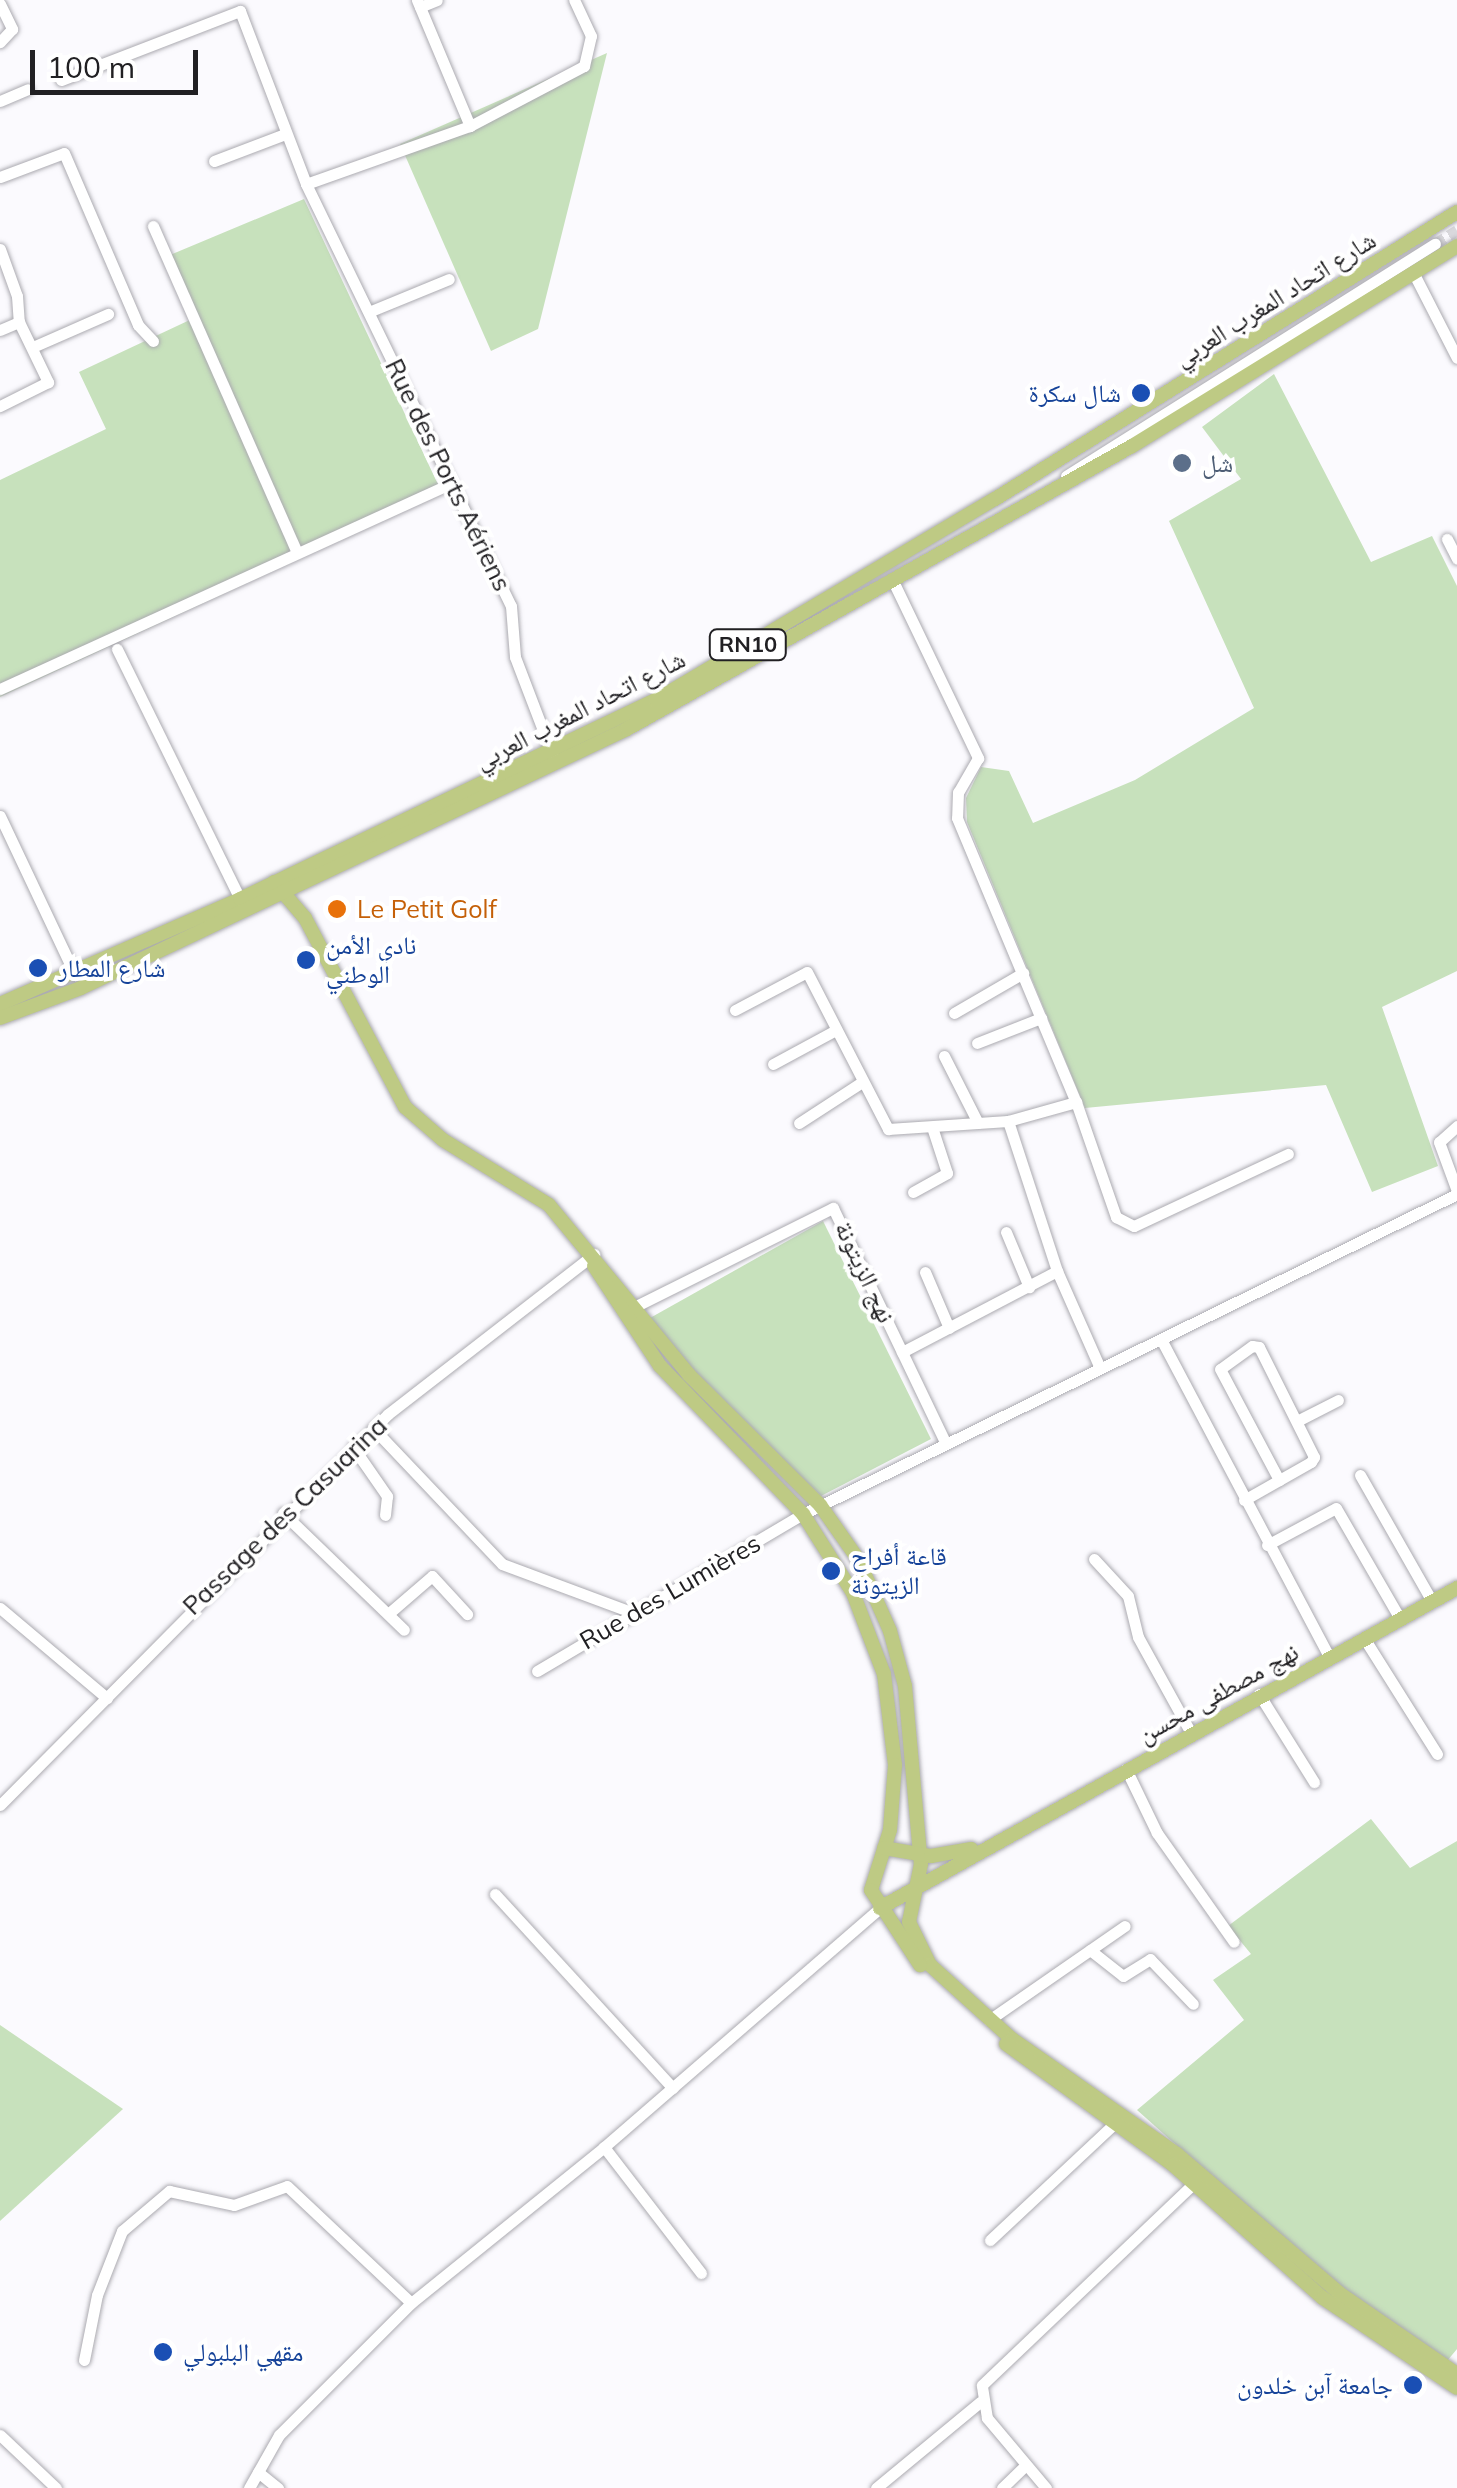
<!DOCTYPE html>
<meta charset="utf-8">
<style>
body{margin:0}
#map{position:relative;width:1457px;height:2488px;overflow:hidden;background:#fbfafe;font-family:Mulish,"Noto Naskh Arabic",sans-serif}
div>[style]{position:absolute}
.green>*{inset:0;background:#c7e1bc}
.minor-tunnel>*{height:11px;margin-top:-5.5px;transform-origin:0;background:repeating-linear-gradient(90deg,#dad9dd 0 11px,transparent 0 16.5px)}
.roads{filter:drop-shadow(0 0 2px #abaab0) drop-shadow(0 0 2px #abaab0)}
.minor>*{height:11px;margin:-5.5px;padding:0 5.5px;transform-origin:5.5px;border-radius:5.5px;background:#fff}
.major>*{height:14px;margin:-7px;padding:0 7px;transform-origin:7px;border-radius:7px;background:#beca84}
.dots>*{width:28px;height:28px;translate:-50% -50%;box-sizing:border-box;border:5px solid #fff;border-radius:50%}
span{translate:-50% -50%;white-space:nowrap;text-align:center;line-height:1.15;-webkit-text-stroke:8px #fff;paint-order:stroke}
.shield-label span{padding:2px 8px;background:#fff;border:2px solid;border-radius:8px;-webkit-text-stroke-width:0}
.shield-label{font-size:22px;color:#212023;font-weight:700}
.street-label{font-size:25px;color:#212023}
.transit-label{font-size:25px;color:#164399}
.right{translate:-100% -50%;text-align:right}
.left{translate:0 -50%;text-align:left}
.service-label{font-size:25px;color:#4e5e75}
.food-label{font-size:25px;color:#c56008}
.scale{position:absolute;left:30px;top:50px;width:168px;height:45px;box-sizing:border-box;border:5px solid #212023;border-top:0;padding-left:12px;font-size:30px;line-height:35px;white-space:nowrap;color:#212023;-webkit-text-stroke:8px #fff;paint-order:stroke}
</style>
<div id="map">
<div class="green">
<i style="clip-path:polygon(607px 53px,538px 329px,491px 351px,400px 144px)"></i>
<i style="clip-path:polygon(304px 199px,442px 493px,0 697px,0 480px,106px 429px,79px 372px,194px 318px,170px 255px)"></i>
<i style="clip-path:polygon(1274px 374px,1371px 562px,1432px 536px,1457px 586px,1457px 971px,1382px 1007px,1438px 1166px,1372px 1192px,1326px 1085px,1085px 1108px,967px 822px,966px 798px,981px 767px,1009px 771px,1033px 823px,1135px 780px,1254px 708px,1169px 521px,1241px 479px,1202px 427px)"></i>
<i style="clip-path:polygon(823px 1221px,931px 1439px,821px 1496px,708px 1389px,650px 1318px)"></i>
<i style="clip-path:polygon(1371px 1819px,1410px 1868px,1457px 1841px,1457px 2349px,1447px 2361px,1347px 2297px,1137px 2110px,1244px 2020px,1213px 1980px,1251px 1954px,1228px 1926px)"></i>
<i style="clip-path:polygon(0 2025px,123px 2109px,0 2221px)"></i>
</div>
<div class="minor-tunnel">
<i style="left:1435px;top:244px;width:26px;rotate:-32deg"></i>
</div>
<div class="roads">
<div class="minor">
<i style="left:417px;top:0;width:137px;rotate:67.2deg"></i>
<i style="left:0;top:4px;width:28px;rotate:64deg"></i>
<i style="left:12px;top:29px;width:18px;rotate:133deg"></i>
<i style="left:420px;top:7px;width:18px;rotate:-22deg"></i>
<i style="left:61px;top:80px;width:192px;rotate:-21.1deg"></i>
<i style="left:240px;top:11px;width:185px;rotate:69.1deg"></i>
<i style="left:306px;top:184px;width:469px;rotate:64.1deg"></i>
<i style="left:511px;top:606px;width:51px;rotate:85.5deg"></i>
<i style="left:515px;top:657px;width:104px;rotate:69.1deg"></i>
<i style="left:0;top:101px;width:30px;rotate:-23deg"></i>
<i style="left:214px;top:161px;width:76px;rotate:-20.8deg"></i>
<i style="left:0;top:177px;width:68px;rotate:-20.6deg"></i>
<i style="left:64px;top:153px;width:187px;rotate:66.7deg"></i>
<i style="left:138px;top:325px;width:22px;rotate:47deg"></i>
<i style="left:306px;top:184px;width:174px;rotate:-19.5deg"></i>
<i style="left:470px;top:126px;width:129px;rotate:-27.8deg"></i>
<i style="left:584px;top:66px;width:31px;rotate:-77deg"></i>
<i style="left:591px;top:36px;width:40px;rotate:-115deg"></i>
<i style="left:153px;top:226px;width:356px;rotate:66.2deg"></i>
<i style="left:0;top:249px;width:50px;rotate:70.1deg"></i>
<i style="left:17px;top:296px;width:26px;rotate:86deg"></i>
<i style="left:19px;top:322px;width:67px;rotate:64.2deg"></i>
<i style="left:48px;top:382px;width:54px;rotate:153.4deg"></i>
<i style="left:1414px;top:274px;width:94px;rotate:62.9deg"></i>
<i style="left:371px;top:311px;width:84px;rotate:-22.3deg"></i>
<i style="left:0;top:330px;width:21px;rotate:-23deg"></i>
<i style="left:35px;top:346px;width:80px;rotate:-23.7deg"></i>
<i style="left:1066px;top:476px;width:436px;rotate:-32.2deg"></i>
<i style="left:1447px;top:539px;width:22px;rotate:63deg"></i>
<i style="left:892px;top:579px;width:199px;rotate:64.3deg"></i>
<i style="left:978px;top:758px;width:39px;rotate:120deg"></i>
<i style="left:958px;top:792px;width:26px;rotate:92deg"></i>
<i style="left:957px;top:818px;width:308px;rotate:67.3deg"></i>
<i style="left:1076px;top:1102px;width:122px;rotate:70.8deg"></i>
<i style="left:1116px;top:1217px;width:20px;rotate:27deg"></i>
<i style="left:1134px;top:1226px;width:170px;rotate:-25.1deg"></i>
<i style="left:117px;top:649px;width:279px;rotate:63.8deg"></i>
<i style="left:0;top:689px;width:491px;rotate:-24.5deg"></i>
<i style="left:0;top:816px;width:176px;rotate:64.7deg"></i>
<i style="left:735px;top:1010px;width:81px;rotate:-27.8deg"></i>
<i style="left:807px;top:972px;width:177px;rotate:62.7deg"></i>
<i style="left:888px;top:1129px;width:120px;rotate:-3.8deg"></i>
<i style="left:1008px;top:1121px;width:71px;rotate:-15.6deg"></i>
<i style="left:954px;top:1013px;width:80px;rotate:-30.1deg"></i>
<i style="left:977px;top:1043px;width:69px;rotate:-21.3deg"></i>
<i style="left:944px;top:1056px;width:75px;rotate:63.1deg"></i>
<i style="left:773px;top:1064px;width:72px;rotate:-28.4deg"></i>
<i style="left:1008px;top:1121px;width:158px;rotate:71.9deg"></i>
<i style="left:1057px;top:1271px;width:106px;rotate:66.1deg"></i>
<i style="left:799px;top:1123px;width:75px;rotate:-33.1deg"></i>
<i style="left:1457px;top:1126px;width:24px;rotate:138deg"></i>
<i style="left:1439px;top:1142px;width:52px;rotate:69.8deg"></i>
<i style="left:913px;top:1192px;width:39px;rotate:-29deg"></i>
<i style="left:947px;top:1173px;width:48px;rotate:-108.1deg"></i>
<i style="left:1006px;top:1232px;width:60px;rotate:67.3deg"></i>
<i style="left:925px;top:1272px;width:61px;rotate:66.8deg"></i>
<i style="left:628px;top:1310px;width:229px;rotate:-26.5deg"></i>
<i style="left:833px;top:1208px;width:259px;rotate:64.4deg"></i>
<i style="left:1163px;top:1343px;width:357px;rotate:62.1deg"></i>
<i style="left:902px;top:1352px;width:175px;rotate:-27.6deg"></i>
<i style="left:1297px;top:1421px;width:46px;rotate:-27.1deg"></i>
<i style="left:373px;top:1428px;width:187px;rotate:46.5deg"></i>
<i style="left:502px;top:1564px;width:138px;rotate:20.4deg"></i>
<i style="left:353px;top:1447px;width:60px;rotate:55.2deg"></i>
<i style="left:387px;top:1496px;width:19px;rotate:96deg"></i>
<i style="left:1360px;top:1475px;width:145px;rotate:60.3deg"></i>
<i style="left:1244px;top:1500px;width:77px;rotate:-29.6deg"></i>
<i style="left:1311px;top:1462px;width:6px;rotate:-59deg"></i>
<i style="left:1314px;top:1457px;width:123px;rotate:-116.6deg"></i>
<i style="left:1259px;top:1347px;width:7px;rotate:-172deg"></i>
<i style="left:1252px;top:1346px;width:39px;rotate:144deg"></i>
<i style="left:1220px;top:1369px;width:126px;rotate:62deg"></i>
<i style="left:283px;top:1513px;width:168px;rotate:44deg"></i>
<i style="left:1267px;top:1545px;width:78px;rotate:-28.2deg"></i>
<i style="left:1336px;top:1508px;width:128px;rotate:60deg"></i>
<i style="left:1094px;top:1559px;width:50px;rotate:47.4deg"></i>
<i style="left:1128px;top:1596px;width:42px;rotate:76.3deg"></i>
<i style="left:1138px;top:1637px;width:110px;rotate:61.1deg"></i>
<i style="left:0;top:1608px;width:140px;rotate:40.1deg"></i>
<i style="left:388px;top:1614px;width:58px;rotate:-40.8deg"></i>
<i style="left:432px;top:1576px;width:52px;rotate:47.4deg"></i>
<i style="left:1364px;top:1638px;width:137px;rotate:57.8deg"></i>
<i style="left:537px;top:1671px;width:309px;rotate:-30.6deg"></i>
<i style="left:803px;top:1514px;width:728px;rotate:-26.07deg"></i>
<i style="left:1259px;top:1694px;width:104px;rotate:58deg"></i>
<i style="left:1126px;top:1769px;width:71px;rotate:64.2deg"></i>
<i style="left:1157px;top:1833px;width:133px;rotate:54.8deg"></i>
<i style="left:0;top:1805px;width:551px;rotate:-45.22deg"></i>
<i style="left:388px;top:1414px;width:261px;rotate:-37.8deg"></i>
<i style="left:495px;top:1894px;width:263px;rotate:47.5deg"></i>
<i style="left:1090px;top:1950px;width:42px;rotate:38.2deg"></i>
<i style="left:1123px;top:1976px;width:32px;rotate:-32deg"></i>
<i style="left:1150px;top:1959px;width:62px;rotate:46.3deg"></i>
<i style="left:989px;top:2020px;width:165px;rotate:-34.7deg"></i>
<i style="left:604px;top:2147px;width:159px;rotate:52.4deg"></i>
<i style="left:990px;top:2240px;width:173px;rotate:-43.1deg"></i>
<i style="left:84px;top:2360px;width:66px;rotate:-78.7deg"></i>
<i style="left:97px;top:2295px;width:69px;rotate:-68.7deg"></i>
<i style="left:122px;top:2231px;width:62px;rotate:-40.4deg"></i>
<i style="left:169px;top:2191px;width:66px;rotate:12.2deg"></i>
<i style="left:234px;top:2205px;width:56px;rotate:-19.7deg"></i>
<i style="left:287px;top:2186px;width:170px;rotate:43.3deg"></i>
<i style="left:0;top:2435px;width:77px;rotate:43.4deg"></i>
<i style="left:258px;top:2472px;width:26px;rotate:39deg"></i>
<i style="left:249px;top:2488px;width:61px;rotate:-60.5deg"></i>
<i style="left:279px;top:2435px;width:187px;rotate:-45deg"></i>
<i style="left:411px;top:2303px;width:248px;rotate:-38.9deg"></i>
<i style="left:604px;top:2147px;width:365px;rotate:-40.9deg"></i>
<i style="left:876px;top:2488px;width:135px;rotate:-39.6deg"></i>
<i style="left:1002px;top:2488px;width:33px;rotate:-44deg"></i>
<i style="left:1046px;top:2488px;width:92px;rotate:-130.1deg"></i>
<i style="left:987px;top:2418px;width:33px;rotate:-99deg"></i>
<i style="left:982px;top:2385px;width:300px;rotate:-43.6deg"></i>
</div>
<div class="major">
<i style="left:274px;top:882px;width:48px;rotate:49.3deg"></i>
<i style="left:305px;top:918px;width:214px;rotate:62.1deg"></i>
<i style="left:405px;top:1107px;width:50px;rotate:41deg"></i>
<i style="left:443px;top:1140px;width:124px;rotate:31.5deg"></i>
<i style="left:549px;top:1205px;width:220px;rotate:50.5deg"></i>
<i style="left:689px;top:1375px;width:185px;rotate:44.8deg"></i>
<i style="left:820px;top:1505px;width:66px;rotate:54.9deg"></i>
<i style="left:858px;top:1559px;width:79px;rotate:66deg"></i>
<i style="left:890px;top:1631px;width:57px;rotate:74.7deg"></i>
<i style="left:905px;top:1686px;width:179px;rotate:84.9deg"></i>
<i style="left:921px;top:1864px;width:59px;rotate:101.7deg"></i>
<i style="left:909px;top:1922px;width:48px;rotate:64deg"></i>
<i style="left:930px;top:1965px;width:110px;rotate:42.1deg"></i>
<i style="left:1012px;top:2039px;width:201px;rotate:34.9deg"></i>
<i style="left:1177px;top:2154px;width:213px;rotate:40.6deg"></i>
<i style="left:1339px;top:2293px;width:143px;rotate:34.5deg"></i>
<i style="left:0;top:1004px;width:262px;rotate:-23.6deg"></i>
<i style="left:240px;top:899px;width:461px;rotate:-25.6deg"></i>
<i style="left:656px;top:700px;width:394px;rotate:-30.7deg"></i>
<i style="left:995px;top:499px;width:544px;rotate:-31.85deg"></i>
<i style="left:0;top:1018px;width:86px;rotate:-20.3deg"></i>
<i style="left:81px;top:988px;width:604px;rotate:-25.38deg"></i>
<i style="left:627px;top:729px;width:579px;rotate:-29.27deg"></i>
<i style="left:1132px;top:446px;width:382px;rotate:-31.6deg"></i>
<i style="left:594px;top:1266px;width:120px;rotate:56.6deg"></i>
<i style="left:660px;top:1366px;width:206px;rotate:46deg"></i>
<i style="left:803px;top:1514px;width:93px;rotate:57.7deg"></i>
<i style="left:853px;top:1593px;width:87px;rotate:69.1deg"></i>
<i style="left:884px;top:1674px;width:92px;rotate:83.1deg"></i>
<i style="left:895px;top:1765px;width:65px;rotate:94.4deg"></i>
<i style="left:890px;top:1830px;width:63px;rotate:107.6deg"></i>
<i style="left:871px;top:1890px;width:90px;rotate:56.8deg"></i>
<i style="left:884px;top:1848px;width:48px;rotate:9.7deg"></i>
<i style="left:931px;top:1856px;width:41px;rotate:-9.9deg"></i>
<i style="left:880px;top:1908px;width:660px;rotate:-29.01deg"></i>
<i style="left:1006px;top:2044px;width:206px;rotate:35.9deg"></i>
<i style="left:1173px;top:2165px;width:200px;rotate:41.6deg"></i>
<i style="left:1323px;top:2298px;width:161px;rotate:33.9deg"></i>
</div>
</div>
<div class="dots">
<i style="left:1141px;top:393px;background:#1a4fb4"></i>
<i style="left:1182px;top:463px;background:#5c6f8a"></i>
<i style="left:337px;top:909px;background:#e8710a"></i>
<i style="left:306px;top:960px;background:#1a4fb4"></i>
<i style="left:38px;top:968px;background:#1a4fb4"></i>
<i style="left:831px;top:1571px;background:#1a4fb4"></i>
<i style="left:163px;top:2352px;background:#1a4fb4"></i>
<i style="left:1413px;top:2385px;background:#1a4fb4"></i>
</div>
<div class="shield-label">
<span style="left:748px;top:645px">RN10</span>
</div>
<div class="street-label">
<span style="left:1275px;top:299px;rotate:-32deg">شارع اتحاد المغرب العربي</span>
<span style="left:448px;top:475px;rotate:64deg">Rue des Ports Aériens</span>
<span style="left:580px;top:710px;rotate:-27deg">شارع اتحاد المغرب العربي</span>
<span style="left:865px;top:1272px;rotate:65deg">نهج الزيتونة</span>
<span style="left:285px;top:1516px;rotate:-44deg">Passage des Casuarina</span>
<span style="left:670px;top:1592px;rotate:-30deg">Rue des Lumières</span>
<span style="left:1218px;top:1693px;rotate:-29deg">نهج مصطفى محسن</span>
</div>
<div class="transit-label">
<span class="right" style="left:1121px;top:393px">شال سكرة</span>
<span class="left" style="left:326px;top:960px">نادي الأمن<br>الوطني</span>
<span class="left" style="left:58px;top:968px">شارع المطار</span>
<span class="left" style="left:851px;top:1571px">قاعة أفراح<br>الزيتونة</span>
<span class="left" style="left:183px;top:2352px">مقهي البلبولي</span>
<span class="right" style="left:1393px;top:2385px">جامعة آبن خلدون</span>
</div>
<div class="service-label">
<span class="left" style="left:1202px;top:463px">شل</span>
</div>
<div class="food-label">
<span class="left" style="left:357px;top:909px">Le Petit Golf</span>
</div>
<div class="scale">100 m</div>
</div>
